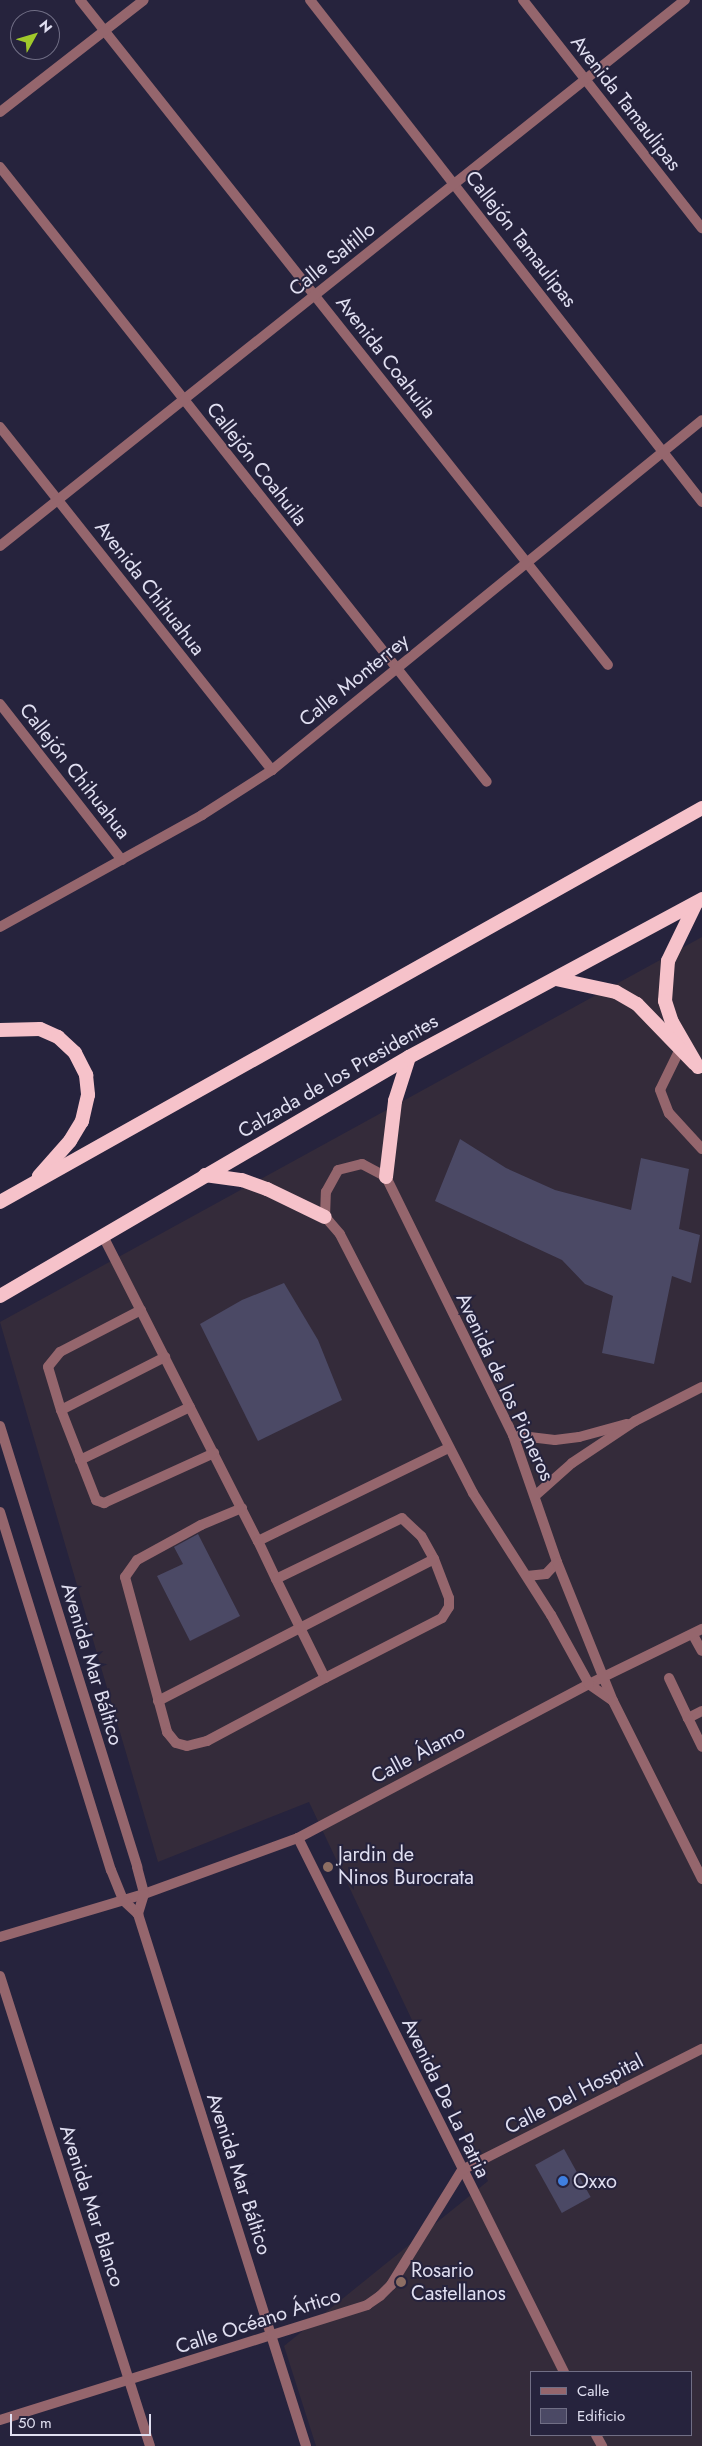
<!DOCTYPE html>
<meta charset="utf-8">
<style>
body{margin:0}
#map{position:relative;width:702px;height:2446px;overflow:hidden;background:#26233d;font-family:Jost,sans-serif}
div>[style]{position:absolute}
.commercial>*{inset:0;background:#342b3a}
.building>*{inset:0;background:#4b4965;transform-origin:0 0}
.service>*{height:10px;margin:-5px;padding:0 5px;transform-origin:5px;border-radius:5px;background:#95666d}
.minor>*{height:10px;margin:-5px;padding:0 5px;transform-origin:5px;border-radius:5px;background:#95666d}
.tertiary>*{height:10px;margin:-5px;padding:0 5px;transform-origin:5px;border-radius:5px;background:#95666d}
.trunk>*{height:14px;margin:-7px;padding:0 7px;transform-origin:7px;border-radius:7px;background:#f6c2ca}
.dots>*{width:14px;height:14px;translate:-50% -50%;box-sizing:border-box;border:2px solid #26233d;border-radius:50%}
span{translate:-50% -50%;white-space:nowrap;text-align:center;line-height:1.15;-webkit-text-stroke:4px #26233d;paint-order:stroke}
.street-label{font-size:20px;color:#e0dff1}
.poi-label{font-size:20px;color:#e0dff1}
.left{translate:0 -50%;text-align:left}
.legend{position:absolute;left:530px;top:2371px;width:162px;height:65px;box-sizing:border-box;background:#26233d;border:1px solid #706e85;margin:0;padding:6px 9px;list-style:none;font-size:15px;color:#e0dff1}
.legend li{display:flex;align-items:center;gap:10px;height:25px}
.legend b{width:25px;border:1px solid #706e85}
.north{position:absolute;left:10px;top:10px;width:50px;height:50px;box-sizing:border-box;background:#26233d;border:1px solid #706e85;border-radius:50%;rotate:51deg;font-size:14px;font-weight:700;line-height:20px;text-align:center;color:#e0dff1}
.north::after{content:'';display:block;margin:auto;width:18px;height:22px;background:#a0c92b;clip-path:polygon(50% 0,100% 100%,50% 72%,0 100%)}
.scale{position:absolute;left:10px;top:2414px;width:141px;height:22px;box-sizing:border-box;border:2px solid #e0dff1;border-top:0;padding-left:6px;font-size:15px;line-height:18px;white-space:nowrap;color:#e0dff1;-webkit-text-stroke:4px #26233d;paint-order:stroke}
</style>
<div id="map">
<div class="commercial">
<i style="clip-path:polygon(evenodd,702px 937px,702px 2446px,316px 2446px,284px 2346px,488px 2181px,309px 1802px,158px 1862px,0 1322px,702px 937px,531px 2372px,691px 2372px,691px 2435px,531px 2435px,531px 2372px)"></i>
</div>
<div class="building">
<i style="clip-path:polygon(460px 1139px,506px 1168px,555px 1190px,631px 1210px,641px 1158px,689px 1169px,679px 1229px,700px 1235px,691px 1283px,672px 1276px,654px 1364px,602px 1353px,613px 1296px,585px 1284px,562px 1260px,435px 1201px)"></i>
<i style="clip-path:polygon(284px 1283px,318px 1340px,342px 1400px,258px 1441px,200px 1324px,242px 1300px)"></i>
<i style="clip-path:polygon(198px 1534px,240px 1616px,190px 1641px,157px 1576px,183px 1564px,174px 1547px)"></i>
<i style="left:564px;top:2149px;width:55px;height:33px;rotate:61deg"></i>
</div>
<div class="service">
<i style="left:679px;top:1051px;width:43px;rotate:116deg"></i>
<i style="left:660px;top:1090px;width:25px;rotate:69deg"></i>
<i style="left:669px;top:1113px;width:49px;rotate:47.5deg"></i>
<i style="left:103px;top:1236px;width:342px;rotate:63.1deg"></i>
<i style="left:258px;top:1541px;width:212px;rotate:-26deg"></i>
<i style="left:141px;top:1310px;width:91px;rotate:152.6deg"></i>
<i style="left:60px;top:1352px;width:19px;rotate:129deg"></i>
<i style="left:48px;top:1367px;width:45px;rotate:73.2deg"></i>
<i style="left:61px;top:1410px;width:97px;rotate:68.7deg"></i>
<i style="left:96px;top:1500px;width:9px;rotate:21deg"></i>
<i style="left:104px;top:1503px;width:121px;rotate:-24.4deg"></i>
<i style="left:61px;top:1410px;width:117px;rotate:-27deg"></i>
<i style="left:513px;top:1435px;width:42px;rotate:6.8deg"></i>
<i style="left:555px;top:1440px;width:24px;rotate:-7deg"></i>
<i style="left:579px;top:1437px;width:50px;rotate:-15.2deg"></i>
<i style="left:80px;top:1460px;width:122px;rotate:-25.7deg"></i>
<i style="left:536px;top:1495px;width:48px;rotate:-41.6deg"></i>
<i style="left:572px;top:1463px;width:76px;rotate:-33.7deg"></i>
<i style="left:635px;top:1421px;width:75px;rotate:-26.9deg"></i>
<i style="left:242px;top:1508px;width:44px;rotate:157.5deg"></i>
<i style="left:201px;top:1525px;width:73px;rotate:151.3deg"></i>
<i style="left:137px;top:1560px;width:21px;rotate:125deg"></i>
<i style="left:125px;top:1577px;width:161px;rotate:74.8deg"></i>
<i style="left:167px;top:1732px;width:14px;rotate:51deg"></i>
<i style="left:176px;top:1743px;width:11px;rotate:15deg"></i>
<i style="left:187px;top:1746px;width:21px;rotate:-14deg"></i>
<i style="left:207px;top:1741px;width:134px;rotate:-28.1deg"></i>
<i style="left:258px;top:1541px;width:42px;rotate:64.7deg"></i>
<i style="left:276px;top:1579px;width:110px;rotate:63.7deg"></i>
<i style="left:325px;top:1678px;width:131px;rotate:-27.1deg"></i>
<i style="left:442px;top:1618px;width:13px;rotate:-58deg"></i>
<i style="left:449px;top:1607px;width:9px;rotate:-90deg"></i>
<i style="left:449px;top:1598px;width:42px;rotate:-111deg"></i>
<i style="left:434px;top:1559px;width:26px;rotate:-119deg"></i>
<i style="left:421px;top:1536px;width:26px;rotate:-137deg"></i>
<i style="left:402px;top:1518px;width:140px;rotate:154.2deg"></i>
<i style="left:693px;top:1635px;width:18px;rotate:61deg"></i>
<i style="left:669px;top:1678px;width:44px;rotate:64.6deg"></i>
<i style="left:158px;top:1701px;width:310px;rotate:-27.2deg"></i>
<i style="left:702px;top:1711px;width:16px;rotate:153deg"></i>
<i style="left:688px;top:1718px;width:32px;rotate:64deg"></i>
</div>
<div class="minor">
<i style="left:80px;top:0;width:849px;rotate:51.55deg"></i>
<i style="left:310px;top:0;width:637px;rotate:52.01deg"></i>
<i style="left:523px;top:0;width:290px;rotate:51.9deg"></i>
<i style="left:0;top:167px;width:784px;rotate:51.63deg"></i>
<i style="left:0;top:427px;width:438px;rotate:51.6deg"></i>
<i style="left:0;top:546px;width:876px;rotate:-38.56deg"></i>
<i style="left:0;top:704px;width:198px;rotate:52deg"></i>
<i style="left:0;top:927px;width:231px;rotate:-29deg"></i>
<i style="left:202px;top:815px;width:83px;rotate:-32.7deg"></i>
<i style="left:272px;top:770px;width:554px;rotate:-39.14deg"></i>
<i style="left:298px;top:1838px;width:597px;rotate:63.52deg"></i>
<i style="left:0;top:1937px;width:150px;rotate:-16.6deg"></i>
<i style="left:144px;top:1894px;width:164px;rotate:-20deg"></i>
<i style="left:298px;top:1838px;width:329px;rotate:-27.9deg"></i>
<i style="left:589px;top:1684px;width:126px;rotate:-26deg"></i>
<i style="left:0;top:1976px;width:493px;rotate:72.3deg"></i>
<i style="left:0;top:2420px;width:285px;rotate:-17.4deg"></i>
<i style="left:596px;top:2435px;width:13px;rotate:61deg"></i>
</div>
<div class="tertiary">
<i style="left:0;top:112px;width:182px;rotate:-37.9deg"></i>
<i style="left:0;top:1426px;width:462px;rotate:72.7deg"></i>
<i style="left:137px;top:1867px;width:28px;rotate:75deg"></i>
<i style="left:144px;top:1894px;width:21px;rotate:107deg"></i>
<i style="left:0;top:1512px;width:375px;rotate:72.8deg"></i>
<i style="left:111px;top:1870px;width:32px;rotate:68deg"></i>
<i style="left:123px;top:1900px;width:21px;rotate:43deg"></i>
<i style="left:138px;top:1914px;width:558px;rotate:72.47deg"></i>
<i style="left:527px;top:1576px;width:19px;rotate:-6deg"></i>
<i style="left:546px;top:1574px;width:16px;rotate:-47deg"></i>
<i style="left:613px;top:1701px;width:29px;rotate:-145deg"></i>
<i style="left:589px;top:1684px;width:79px;rotate:-118.8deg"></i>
<i style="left:551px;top:1615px;width:145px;rotate:-122.6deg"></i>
<i style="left:473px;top:1493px;width:291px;rotate:-117.2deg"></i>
<i style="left:340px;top:1234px;width:23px;rotate:-131deg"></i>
<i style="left:325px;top:1217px;width:25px;rotate:-88deg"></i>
<i style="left:326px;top:1192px;width:25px;rotate:-61deg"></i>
<i style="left:338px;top:1170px;width:25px;rotate:-14deg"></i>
<i style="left:362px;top:1164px;width:27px;rotate:28deg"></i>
<i style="left:386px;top:1177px;width:288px;rotate:63.8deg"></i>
<i style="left:513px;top:1435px;width:134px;rotate:70.9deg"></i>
<i style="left:557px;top:1562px;width:150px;rotate:68.1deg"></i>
<i style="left:613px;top:1701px;width:199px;rotate:63.4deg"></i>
<i style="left:272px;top:2335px;width:100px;rotate:-17.5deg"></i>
<i style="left:367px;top:2305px;width:16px;rotate:-35deg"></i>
<i style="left:380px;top:2296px;width:16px;rotate:-45deg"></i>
<i style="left:391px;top:2285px;width:135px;rotate:-58.3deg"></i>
<i style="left:462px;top:2170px;width:269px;rotate:-26.8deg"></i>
</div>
<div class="trunk">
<i style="left:696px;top:903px;width:64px;rotate:115.8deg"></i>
<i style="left:668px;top:961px;width:40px;rotate:94.3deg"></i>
<i style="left:665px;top:1001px;width:22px;rotate:72deg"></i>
<i style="left:672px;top:1022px;width:52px;rotate:60deg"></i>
<i style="left:556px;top:979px;width:61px;rotate:12.2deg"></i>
<i style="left:616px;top:992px;width:24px;rotate:30deg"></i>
<i style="left:637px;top:1004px;width:83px;rotate:46deg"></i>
<i style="left:0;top:1030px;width:40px;rotate:-1.4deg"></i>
<i style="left:40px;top:1029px;width:20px;rotate:24deg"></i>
<i style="left:58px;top:1037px;width:23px;rotate:43deg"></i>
<i style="left:75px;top:1053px;width:25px;rotate:63deg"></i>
<i style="left:86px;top:1075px;width:20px;rotate:84deg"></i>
<i style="left:88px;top:1095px;width:27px;rotate:103deg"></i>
<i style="left:82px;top:1121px;width:23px;rotate:121deg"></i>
<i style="left:70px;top:1141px;width:47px;rotate:131.5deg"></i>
<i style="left:205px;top:1175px;width:37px;rotate:8deg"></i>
<i style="left:242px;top:1180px;width:27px;rotate:20deg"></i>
<i style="left:267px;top:1189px;width:64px;rotate:25.8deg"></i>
<i style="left:386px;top:1177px;width:77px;rotate:-83.2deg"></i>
<i style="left:395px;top:1101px;width:46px;rotate:-72.3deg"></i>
<i style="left:0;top:1202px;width:805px;rotate:-29.3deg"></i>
<i style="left:0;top:1296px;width:474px;rotate:-30.3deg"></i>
<i style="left:409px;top:1057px;width:333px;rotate:-28.3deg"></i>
</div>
<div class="dots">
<i style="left:328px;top:1867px;background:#8d6e63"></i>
<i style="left:563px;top:2181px;background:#3f7fe0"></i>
<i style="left:401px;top:2282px;background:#8d6e63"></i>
</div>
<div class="street-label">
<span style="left:626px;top:103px;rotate:52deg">Avenida Tamaulipas</span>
<span style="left:521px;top:239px;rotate:52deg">Callejón Tamaulipas</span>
<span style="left:332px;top:259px;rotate:-39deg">Calle Saltillo</span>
<span style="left:386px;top:357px;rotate:52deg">Avenida Coahuila</span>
<span style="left:257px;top:464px;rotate:52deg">Callejón Coahuila</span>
<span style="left:150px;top:588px;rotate:52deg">Avenida Chihuahua</span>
<span style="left:354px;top:680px;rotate:-39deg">Calle Monterrey</span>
<span style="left:75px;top:771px;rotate:52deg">Callejón Chihuahua</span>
<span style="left:338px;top:1076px;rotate:-30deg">Calzada de los Presidentes</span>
<span style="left:505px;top:1387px;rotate:65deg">Avenida de los Pioneros</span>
<span style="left:92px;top:1664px;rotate:73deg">Avenida Mar Báltico</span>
<span style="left:418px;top:1754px;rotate:-28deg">Calle Álamo</span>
<span style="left:574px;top:2094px;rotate:-27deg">Calle Del Hospital</span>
<span style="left:446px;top:2098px;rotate:64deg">Avenida De La Patria</span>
<span style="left:239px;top:2174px;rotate:72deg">Avenida Mar Báltico</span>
<span style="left:92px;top:2206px;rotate:72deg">Avenida Mar Blanco</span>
<span style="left:258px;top:2321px;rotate:-18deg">Calle Océano Ártico</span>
</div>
<div class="poi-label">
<span class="left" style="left:338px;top:1866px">Jardin de<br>Ninos Burocrata</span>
<span class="left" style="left:573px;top:2181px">Oxxo</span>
<span class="left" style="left:411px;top:2282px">Rosario<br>Castellanos</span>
</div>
<ul class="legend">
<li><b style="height:6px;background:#95666d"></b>Calle</li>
<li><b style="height:14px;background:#4b4965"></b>Edificio</li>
</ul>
<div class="north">N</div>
<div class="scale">50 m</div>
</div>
